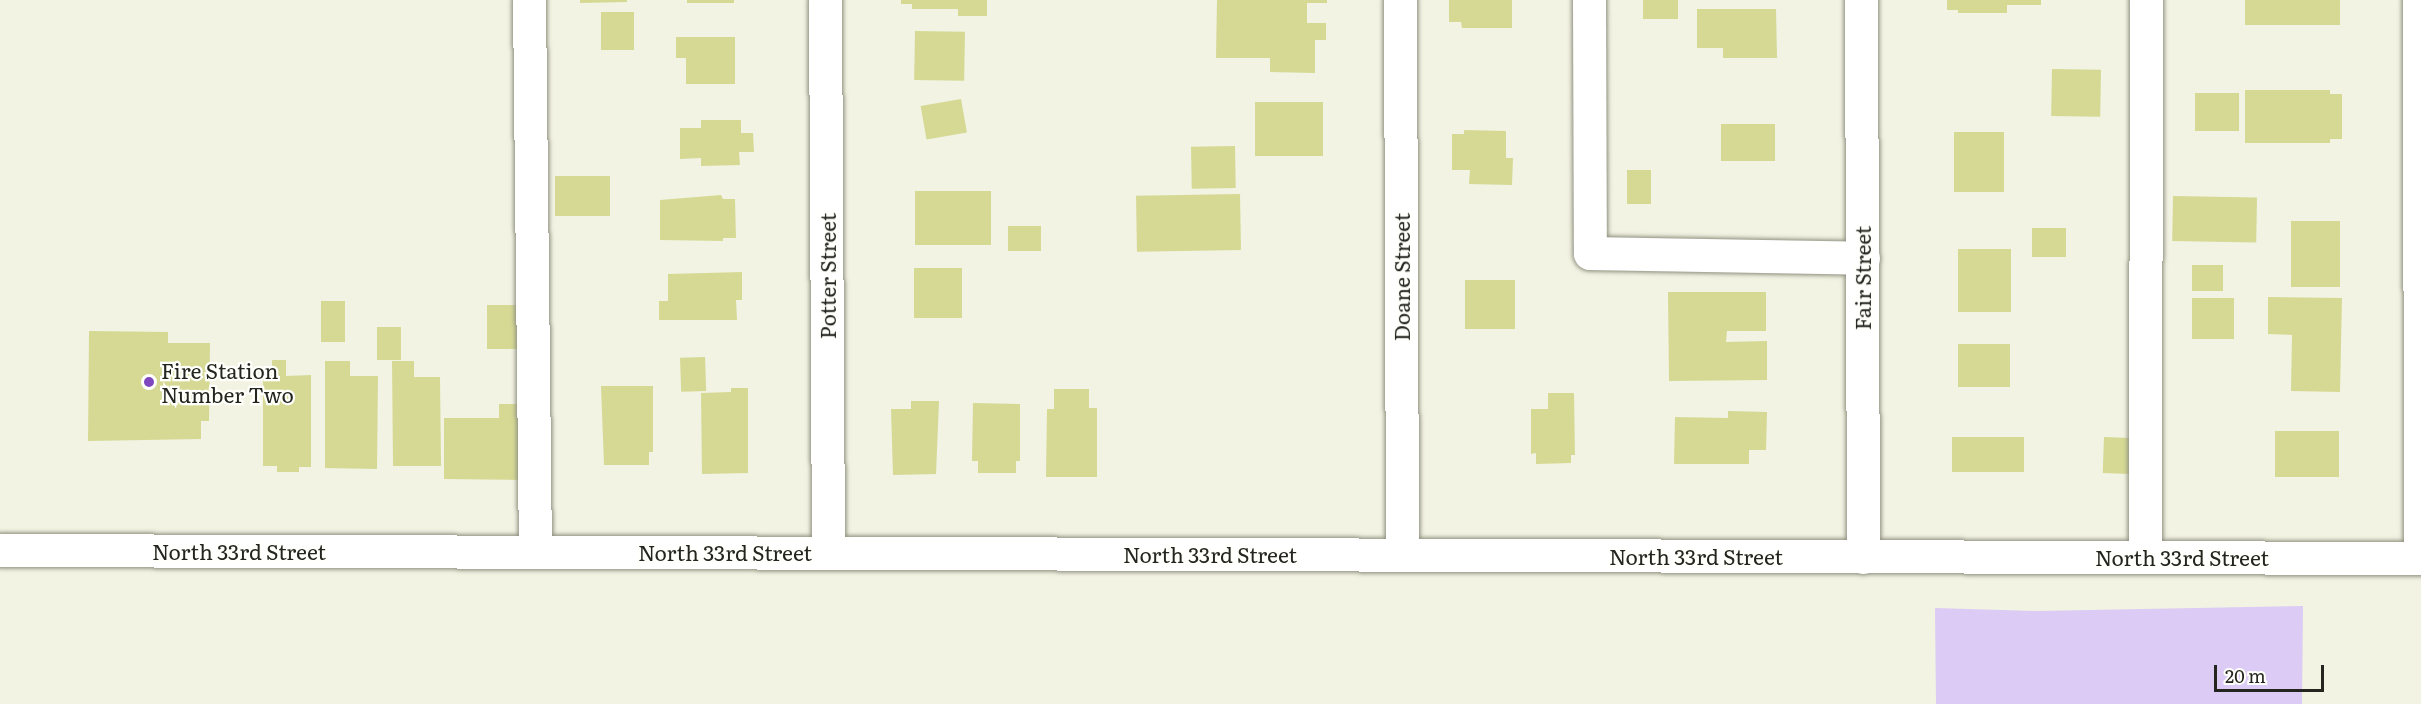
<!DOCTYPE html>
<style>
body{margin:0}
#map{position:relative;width:2421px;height:704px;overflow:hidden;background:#f2f3e2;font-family:Literata,serif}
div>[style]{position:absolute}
.green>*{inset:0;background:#dbcbf5}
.building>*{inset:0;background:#d5d994;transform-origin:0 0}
.roads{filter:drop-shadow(0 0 2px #919282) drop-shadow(0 0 2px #919282)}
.minor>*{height:33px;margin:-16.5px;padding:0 16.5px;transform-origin:16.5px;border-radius:16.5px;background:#fff}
.major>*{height:33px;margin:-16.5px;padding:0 16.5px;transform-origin:16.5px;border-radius:16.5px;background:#fff}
.dots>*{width:16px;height:16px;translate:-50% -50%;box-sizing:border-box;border:3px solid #fffffc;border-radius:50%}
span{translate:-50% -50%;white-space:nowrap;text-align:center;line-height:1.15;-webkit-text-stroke:4.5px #fffffc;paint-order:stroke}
.street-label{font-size:21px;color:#25251f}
.poi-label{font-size:21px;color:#25251f}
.left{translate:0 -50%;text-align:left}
.scale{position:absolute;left:2214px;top:665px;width:110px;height:27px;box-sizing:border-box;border:3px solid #25251f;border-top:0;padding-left:8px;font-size:18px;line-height:21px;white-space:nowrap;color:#25251f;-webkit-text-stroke:4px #fffffc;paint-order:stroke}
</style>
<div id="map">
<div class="green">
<i style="clip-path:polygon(2303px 606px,2302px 704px,1936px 704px,1935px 608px,2038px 611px)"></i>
</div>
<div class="building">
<i style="clip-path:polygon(580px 0,627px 0,627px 2px,580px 3px)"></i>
<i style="left:687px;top:0;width:47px;height:3px"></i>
<i style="clip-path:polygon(901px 0,987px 0,987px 16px,958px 16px,958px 9px,912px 9px,912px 4px,901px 4px)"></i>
<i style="clip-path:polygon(1217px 0,1327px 0,1327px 3px,1307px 3px,1307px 23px,1326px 23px,1326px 40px,1315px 40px,1315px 73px,1270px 72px,1270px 58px,1216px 58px)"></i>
<i style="clip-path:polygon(1449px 0,1512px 0,1512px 28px,1462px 28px,1461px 22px,1449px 22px)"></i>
<i style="left:1643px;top:0;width:35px;height:19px"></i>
<i style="clip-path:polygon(1947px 0,2041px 0,2041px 5px,2007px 5px,2007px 13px,1958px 13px,1958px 10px,1947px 10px)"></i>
<i style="left:2245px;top:0;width:95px;height:25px"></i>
<i style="clip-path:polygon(1697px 9px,1776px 9px,1777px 58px,1723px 58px,1723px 48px,1697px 48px)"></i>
<i style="left:634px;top:12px;width:38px;height:33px;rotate:90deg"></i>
<i style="left:915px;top:31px;width:50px;height:49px;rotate:1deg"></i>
<i style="clip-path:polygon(676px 37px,735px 37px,735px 84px,686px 84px,686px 58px,676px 58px)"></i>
<i style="left:2052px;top:69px;width:49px;height:47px;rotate:1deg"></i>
<i style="clip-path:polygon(2245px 90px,2330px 90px,2330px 94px,2342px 94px,2342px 139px,2330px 139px,2330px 143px,2245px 143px)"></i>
<i style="left:2239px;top:93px;width:38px;height:44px;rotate:90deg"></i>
<i style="left:961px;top:99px;width:34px;height:41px;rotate:80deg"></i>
<i style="left:1255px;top:102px;width:68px;height:54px"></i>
<i style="clip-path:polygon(701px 120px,741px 120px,741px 133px,753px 133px,754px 152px,739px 152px,740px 165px,701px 166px,701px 158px,680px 159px,680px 128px,701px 128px)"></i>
<i style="left:1721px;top:124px;width:54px;height:37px"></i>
<i style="clip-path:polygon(1464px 130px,1506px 131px,1506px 158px,1513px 158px,1512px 185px,1469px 184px,1470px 170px,1452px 170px,1452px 134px,1464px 134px)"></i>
<i style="left:1954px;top:132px;width:50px;height:60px"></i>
<i style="left:1235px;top:146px;width:42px;height:44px;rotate:89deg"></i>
<i style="left:1627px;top:170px;width:24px;height:34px"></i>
<i style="left:555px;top:176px;width:55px;height:40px"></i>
<i style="left:915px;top:191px;width:76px;height:54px"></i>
<i style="left:1240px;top:194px;width:56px;height:104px;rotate:89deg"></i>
<i style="clip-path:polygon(721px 195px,723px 199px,735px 199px,736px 238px,723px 238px,723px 241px,660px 240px,660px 200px)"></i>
<i style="left:2173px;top:196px;width:84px;height:45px;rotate:1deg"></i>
<i style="left:2291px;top:221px;width:49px;height:66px"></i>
<i style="left:1008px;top:226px;width:33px;height:25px"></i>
<i style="left:2066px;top:228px;width:29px;height:34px;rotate:90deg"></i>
<i style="left:1958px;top:249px;width:53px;height:63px"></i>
<i style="left:2223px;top:265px;width:26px;height:31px;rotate:90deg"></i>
<i style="left:962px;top:268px;width:50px;height:48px;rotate:90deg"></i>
<i style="clip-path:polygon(742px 272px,742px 300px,736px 300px,737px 320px,659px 320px,659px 301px,668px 301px,668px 274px)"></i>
<i style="left:1465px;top:280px;width:50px;height:49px"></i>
<i style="clip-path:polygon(1668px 292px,1766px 292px,1766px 331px,1727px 331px,1726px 342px,1767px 341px,1767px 380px,1669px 381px)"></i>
<i style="clip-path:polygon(2268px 297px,2342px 298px,2340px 392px,2291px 391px,2292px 335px,2268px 334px)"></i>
<i style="left:2192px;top:298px;width:42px;height:41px"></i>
<i style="left:321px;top:301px;width:24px;height:41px"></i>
<i style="left:487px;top:305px;width:35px;height:44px"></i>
<i style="left:377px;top:327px;width:24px;height:33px"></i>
<i style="clip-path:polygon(89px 331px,168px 332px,168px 343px,210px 343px,209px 421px,201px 421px,201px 439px,88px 441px)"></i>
<i style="left:1958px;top:344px;width:52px;height:43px"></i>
<i style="left:705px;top:357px;width:34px;height:25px;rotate:88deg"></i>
<i style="clip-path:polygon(272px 360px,286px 360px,286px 376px,311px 375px,311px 467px,299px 467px,299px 472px,277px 472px,277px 466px,263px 466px,263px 375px,272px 375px)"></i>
<i style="clip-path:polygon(325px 361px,350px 361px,350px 376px,378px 376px,377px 469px,325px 468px)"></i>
<i style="clip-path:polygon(392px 361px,414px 361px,414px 377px,440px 377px,441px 466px,393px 466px)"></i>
<i style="clip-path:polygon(601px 386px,653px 386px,653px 452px,649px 452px,649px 465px,604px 465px)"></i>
<i style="clip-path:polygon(731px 388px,748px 388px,748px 473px,702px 474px,701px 393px,731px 392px)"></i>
<i style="clip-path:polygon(1054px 389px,1089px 389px,1089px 408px,1097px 408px,1097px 477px,1046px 477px,1047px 409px,1054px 409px)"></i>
<i style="clip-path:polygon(1548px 393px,1574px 393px,1575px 455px,1571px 455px,1571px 463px,1536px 464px,1536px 453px,1531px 454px,1531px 409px,1548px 409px)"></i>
<i style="clip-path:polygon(911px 401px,939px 401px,936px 474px,893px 475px,891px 409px,911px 409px)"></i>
<i style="clip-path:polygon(973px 403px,1020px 404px,1020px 461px,1016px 461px,1016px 473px,978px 473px,978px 461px,972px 461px)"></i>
<i style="clip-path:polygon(499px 404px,521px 404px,521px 480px,444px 479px,444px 418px,499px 418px)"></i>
<i style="clip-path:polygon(1728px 411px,1767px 412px,1766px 450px,1749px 450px,1749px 464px,1674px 464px,1675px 417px,1728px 418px)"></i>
<i style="left:2275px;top:431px;width:64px;height:46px"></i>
<i style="left:1952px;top:437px;width:72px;height:35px"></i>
<i style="left:2104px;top:437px;width:27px;height:36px;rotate:2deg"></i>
</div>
<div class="roads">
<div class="minor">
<i style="left:529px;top:0;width:551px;rotate:89.38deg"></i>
<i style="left:825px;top:0;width:553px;rotate:89.69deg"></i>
<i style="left:1400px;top:0;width:555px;rotate:89.79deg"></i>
<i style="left:1589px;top:0;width:253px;rotate:89.8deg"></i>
<i style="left:1590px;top:253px;width:273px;rotate:1deg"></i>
<i style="left:1861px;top:0;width:557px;rotate:89.79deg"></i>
<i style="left:2419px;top:0;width:558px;rotate:89.9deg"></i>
<i style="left:2145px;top:557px;width:557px;rotate:-89.9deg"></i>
</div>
<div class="major">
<i style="left:0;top:550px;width:2421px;rotate:0.19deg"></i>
</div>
</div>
<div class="dots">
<i style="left:149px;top:382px;background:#7f48be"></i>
</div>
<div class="street-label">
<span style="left:827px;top:276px;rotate:-90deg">Potter Street</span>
<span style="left:1401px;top:277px;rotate:-90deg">Doane Street</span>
<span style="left:1862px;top:278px;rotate:-90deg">Fair Street</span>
<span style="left:239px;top:551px">North 33rd Street</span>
<span style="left:725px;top:552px">North 33rd Street</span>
<span style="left:1210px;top:554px">North 33rd Street</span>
<span style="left:1696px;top:556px">North 33rd Street</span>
<span style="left:2182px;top:557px">North 33rd Street</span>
</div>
<div class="poi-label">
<span class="left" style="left:161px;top:382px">Fire Station<br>Number Two</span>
</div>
<div class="scale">20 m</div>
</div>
